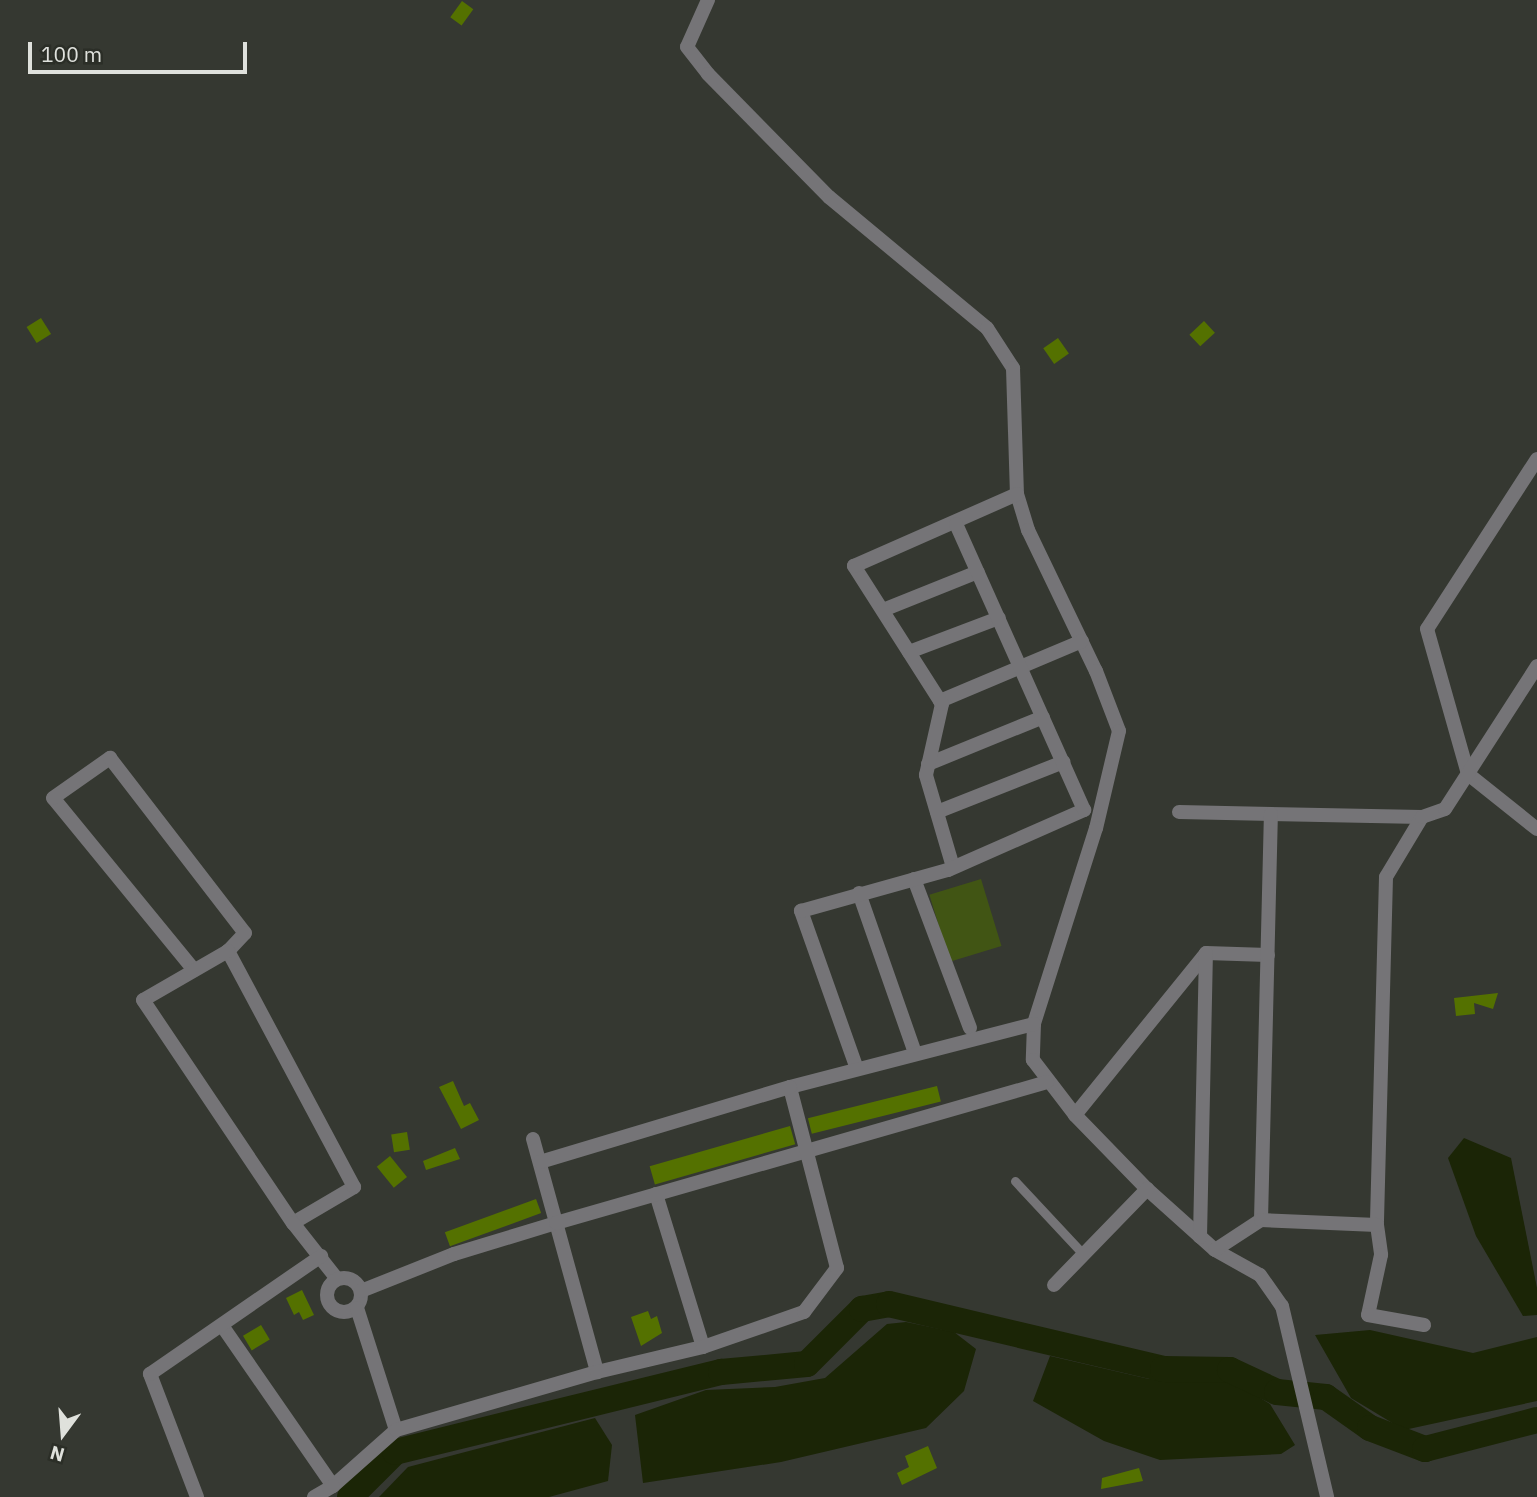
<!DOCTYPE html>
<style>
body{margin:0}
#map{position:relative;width:1537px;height:1497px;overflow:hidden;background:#353831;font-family:"IBM Plex Sans",sans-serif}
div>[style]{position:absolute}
.green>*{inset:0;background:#415514;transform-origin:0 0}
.water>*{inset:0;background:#1b2506}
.river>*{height:26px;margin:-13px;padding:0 13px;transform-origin:13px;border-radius:13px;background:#1b2506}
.building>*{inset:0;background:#547100;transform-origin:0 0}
.service>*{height:9px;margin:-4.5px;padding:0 4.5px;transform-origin:4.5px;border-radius:4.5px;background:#757477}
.minor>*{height:14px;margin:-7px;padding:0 7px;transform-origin:7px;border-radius:7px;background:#757477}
.minor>.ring{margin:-7px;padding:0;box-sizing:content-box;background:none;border:14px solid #757477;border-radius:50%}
span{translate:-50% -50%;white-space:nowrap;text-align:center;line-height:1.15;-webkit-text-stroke:7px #2b2e27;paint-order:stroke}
.north{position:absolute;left:28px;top:1399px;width:70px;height:70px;-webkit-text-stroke:5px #2b2e27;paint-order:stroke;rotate:196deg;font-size:19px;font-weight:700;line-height:28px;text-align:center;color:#dfe1dc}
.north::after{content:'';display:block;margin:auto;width:24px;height:32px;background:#dfe1dc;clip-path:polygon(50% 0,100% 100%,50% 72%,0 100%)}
.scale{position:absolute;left:28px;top:42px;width:219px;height:32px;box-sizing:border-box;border:4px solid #dfe1dc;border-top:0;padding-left:9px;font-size:21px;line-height:24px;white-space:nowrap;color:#dfe1dc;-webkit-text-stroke:5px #2b2e27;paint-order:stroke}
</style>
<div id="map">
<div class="green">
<i style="left:981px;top:879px;width:70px;height:54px;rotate:73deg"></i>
</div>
<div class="water">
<i style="clip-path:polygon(1464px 1138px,1511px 1158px,1537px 1288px,1537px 1315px,1523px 1316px,1476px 1236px,1448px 1158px)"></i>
<i style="clip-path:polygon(906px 1322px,954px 1332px,976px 1349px,964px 1391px,926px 1428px,781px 1462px,643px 1483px,635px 1415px,706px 1390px,775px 1387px,825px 1378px,887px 1324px)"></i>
<i style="clip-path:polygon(1370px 1330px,1473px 1353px,1537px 1337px,1537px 1401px,1404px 1430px,1351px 1398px,1315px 1335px)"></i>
<i style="clip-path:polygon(1050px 1356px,1149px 1379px,1234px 1382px,1270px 1404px,1295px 1445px,1281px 1454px,1160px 1460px,1104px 1441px,1033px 1401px)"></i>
<i style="clip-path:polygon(595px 1418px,612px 1445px,608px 1481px,549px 1497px,379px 1497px,408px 1467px)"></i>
</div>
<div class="river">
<i style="left:350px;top:1497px;width:64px;rotate:-45deg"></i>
<i style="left:395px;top:1452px;width:336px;rotate:-13.8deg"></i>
<i style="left:721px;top:1372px;width:86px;rotate:-5.3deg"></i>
<i style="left:807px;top:1364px;width:78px;rotate:-45deg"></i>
<i style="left:862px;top:1309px;width:27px;rotate:-10deg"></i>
<i style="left:889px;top:1304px;width:282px;rotate:13.3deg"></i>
<i style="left:1163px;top:1369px;width:67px;rotate:0.9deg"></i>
<i style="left:1230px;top:1370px;width:52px;rotate:25.1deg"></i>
<i style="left:1277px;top:1392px;width:49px;rotate:5.8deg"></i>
<i style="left:1326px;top:1397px;width:54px;rotate:35.2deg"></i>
<i style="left:1370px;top:1428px;width:59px;rotate:20.9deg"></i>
<i style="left:1425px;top:1449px;width:116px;rotate:-14.5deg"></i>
</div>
<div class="building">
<i style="left:462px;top:1px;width:14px;height:20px;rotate:36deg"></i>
<i style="left:41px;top:318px;width:19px;height:17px;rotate:58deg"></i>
<i style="left:1204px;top:321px;width:16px;height:20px;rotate:47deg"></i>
<i style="left:1058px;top:338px;width:19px;height:18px;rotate:55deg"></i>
<i style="clip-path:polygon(1498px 993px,1493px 1009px,1474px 1003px,1475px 1014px,1456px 1016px,1454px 998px)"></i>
<i style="clip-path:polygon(453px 1081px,464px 1106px,470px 1103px,479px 1120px,461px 1129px,439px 1087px)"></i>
<i style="left:937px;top:1086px;width:16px;height:133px;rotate:76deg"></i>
<i style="left:790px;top:1126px;width:19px;height:146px;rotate:74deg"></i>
<i style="left:407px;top:1132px;width:18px;height:16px;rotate:81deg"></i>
<i style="clip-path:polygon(455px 1148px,460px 1159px,426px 1170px,423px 1161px)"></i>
<i style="left:390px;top:1156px;width:27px;height:17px;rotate:51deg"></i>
<i style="left:536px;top:1199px;width:15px;height:97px;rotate:70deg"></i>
<i style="clip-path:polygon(302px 1290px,314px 1315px,303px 1320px,299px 1312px,294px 1315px,286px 1298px)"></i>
<i style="clip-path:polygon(648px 1311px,651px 1319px,657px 1316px,662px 1333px,641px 1346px,631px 1317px)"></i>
<i style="left:261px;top:1325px;width:17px;height:21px;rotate:59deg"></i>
<i style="clip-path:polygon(928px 1446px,937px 1468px,902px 1485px,897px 1473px,909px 1467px,905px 1456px)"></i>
<i style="clip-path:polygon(1139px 1468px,1143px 1481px,1101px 1489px,1102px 1478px)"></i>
</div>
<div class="service">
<i style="left:1015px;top:1181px;width:100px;rotate:47deg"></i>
</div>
<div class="minor">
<i style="left:708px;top:0;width:51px;rotate:114.1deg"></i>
<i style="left:687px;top:47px;width:34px;rotate:52deg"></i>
<i style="left:708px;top:74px;width:173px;rotate:45.5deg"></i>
<i style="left:829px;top:197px;width:205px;rotate:39.7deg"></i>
<i style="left:987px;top:328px;width:48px;rotate:57deg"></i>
<i style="left:1013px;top:368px;width:126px;rotate:88.2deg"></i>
<i style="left:1017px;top:494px;width:38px;rotate:73deg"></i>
<i style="left:1028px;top:530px;width:157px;rotate:64.3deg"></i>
<i style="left:1096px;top:671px;width:64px;rotate:69deg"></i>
<i style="left:1119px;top:731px;width:100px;rotate:103.3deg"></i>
<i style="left:1096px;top:828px;width:206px;rotate:107.6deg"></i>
<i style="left:1034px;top:1024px;width:36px;rotate:92deg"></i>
<i style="left:1033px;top:1060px;width:69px;rotate:52.6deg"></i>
<i style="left:1075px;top:1115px;width:103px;rotate:45.8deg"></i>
<i style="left:1147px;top:1189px;width:91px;rotate:41.9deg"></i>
<i style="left:1215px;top:1250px;width:51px;rotate:29.1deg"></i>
<i style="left:1260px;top:1275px;width:38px;rotate:55deg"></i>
<i style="left:1282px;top:1306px;width:196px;rotate:76.7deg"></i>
<i style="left:1537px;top:459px;width:202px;rotate:122.9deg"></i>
<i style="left:1427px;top:629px;width:151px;rotate:74.2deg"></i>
<i style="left:1468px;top:774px;width:88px;rotate:38.6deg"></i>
<i style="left:883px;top:610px;width:102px;rotate:-21.8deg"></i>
<i style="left:909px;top:652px;width:96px;rotate:-20.7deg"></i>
<i style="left:940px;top:701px;width:154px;rotate:-22.9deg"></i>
<i style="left:928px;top:764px;width:124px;rotate:-22.2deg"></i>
<i style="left:937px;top:812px;width:136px;rotate:-21.6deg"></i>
<i style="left:1179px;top:812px;width:243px;rotate:1.2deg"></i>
<i style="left:1422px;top:817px;width:70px;rotate:121deg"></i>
<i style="left:1386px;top:877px;width:348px;rotate:91.5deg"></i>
<i style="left:1377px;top:1225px;width:30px;rotate:82deg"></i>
<i style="left:1381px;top:1255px;width:61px;rotate:102.2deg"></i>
<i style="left:1368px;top:1315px;width:57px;rotate:10.1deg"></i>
<i style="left:1422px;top:817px;width:24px;rotate:-19deg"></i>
<i style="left:1445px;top:809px;width:170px;rotate:-57.2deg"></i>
<i style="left:953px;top:867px;width:96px;rotate:-106.4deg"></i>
<i style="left:926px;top:775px;width:73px;rotate:-77.3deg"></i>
<i style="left:942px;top:704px;width:164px;rotate:-122.5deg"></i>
<i style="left:854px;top:566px;width:178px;rotate:-23.8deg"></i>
<i style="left:914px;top:879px;width:159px;rotate:69.4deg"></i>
<i style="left:859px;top:893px;width:170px;rotate:70.7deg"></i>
<i style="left:1206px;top:953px;width:62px;rotate:1.8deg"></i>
<i style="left:194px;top:970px;width:222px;rotate:-129.3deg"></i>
<i style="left:53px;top:798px;width:70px;rotate:-35.1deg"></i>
<i style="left:110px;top:758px;width:221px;rotate:52.4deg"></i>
<i style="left:245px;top:933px;width:25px;rotate:133deg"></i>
<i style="left:857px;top:1069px;width:168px;rotate:-109.5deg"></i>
<i style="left:801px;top:911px;width:153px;rotate:-15.6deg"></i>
<i style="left:948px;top:870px;width:149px;rotate:-23.8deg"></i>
<i style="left:1084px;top:810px;width:313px;rotate:-114.1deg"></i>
<i style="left:790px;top:1087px;width:252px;rotate:-14.5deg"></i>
<i style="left:1075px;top:1115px;width:208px;rotate:-51deg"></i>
<i style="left:533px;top:1139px;width:242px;rotate:74.6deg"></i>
<i style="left:656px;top:1194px;width:160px;rotate:72.9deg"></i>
<i style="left:1261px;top:1220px;width:406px;rotate:-88.6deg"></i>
<i style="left:293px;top:1223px;width:71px;rotate:-30.5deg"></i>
<i style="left:354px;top:1187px;width:268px;rotate:-118.1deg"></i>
<i style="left:228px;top:951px;width:98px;rotate:150deg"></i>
<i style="left:143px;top:1000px;width:269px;rotate:56.1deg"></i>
<i style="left:293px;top:1223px;width:71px;rotate:51.8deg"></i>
<i style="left:1200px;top:1237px;width:284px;rotate:-88.8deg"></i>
<i style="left:1215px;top:1250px;width:55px;rotate:-33.1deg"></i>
<i style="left:1261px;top:1220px;width:116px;rotate:2.5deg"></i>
<i class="ring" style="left:327px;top:1278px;width:20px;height:20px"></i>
<i style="left:1054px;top:1285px;width:134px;rotate:-45.9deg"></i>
<i style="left:361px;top:1291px;width:100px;rotate:-21.7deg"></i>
<i style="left:454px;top:1254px;width:107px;rotate:-16.9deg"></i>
<i style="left:556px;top:1223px;width:511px;rotate:-16.02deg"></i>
<i style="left:357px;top:1308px;width:128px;rotate:72.3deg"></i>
<i style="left:223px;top:1327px;width:193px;rotate:55.3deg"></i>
<i style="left:333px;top:1486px;width:84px;rotate:-41.6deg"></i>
<i style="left:396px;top:1430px;width:209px;rotate:-16.1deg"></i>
<i style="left:597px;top:1372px;width:109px;rotate:-13.3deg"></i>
<i style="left:703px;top:1347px;width:107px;rotate:-19.1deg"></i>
<i style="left:804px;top:1312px;width:55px;rotate:-53.1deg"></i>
<i style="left:837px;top:1268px;width:187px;rotate:-104.6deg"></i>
<i style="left:790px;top:1087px;width:261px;rotate:163.3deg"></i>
<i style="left:197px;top:1497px;width:132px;rotate:-110.9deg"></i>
<i style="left:150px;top:1374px;width:208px;rotate:-34.6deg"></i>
<i style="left:314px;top:1497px;width:22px;rotate:-30deg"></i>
</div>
<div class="north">N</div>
<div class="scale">100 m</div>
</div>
